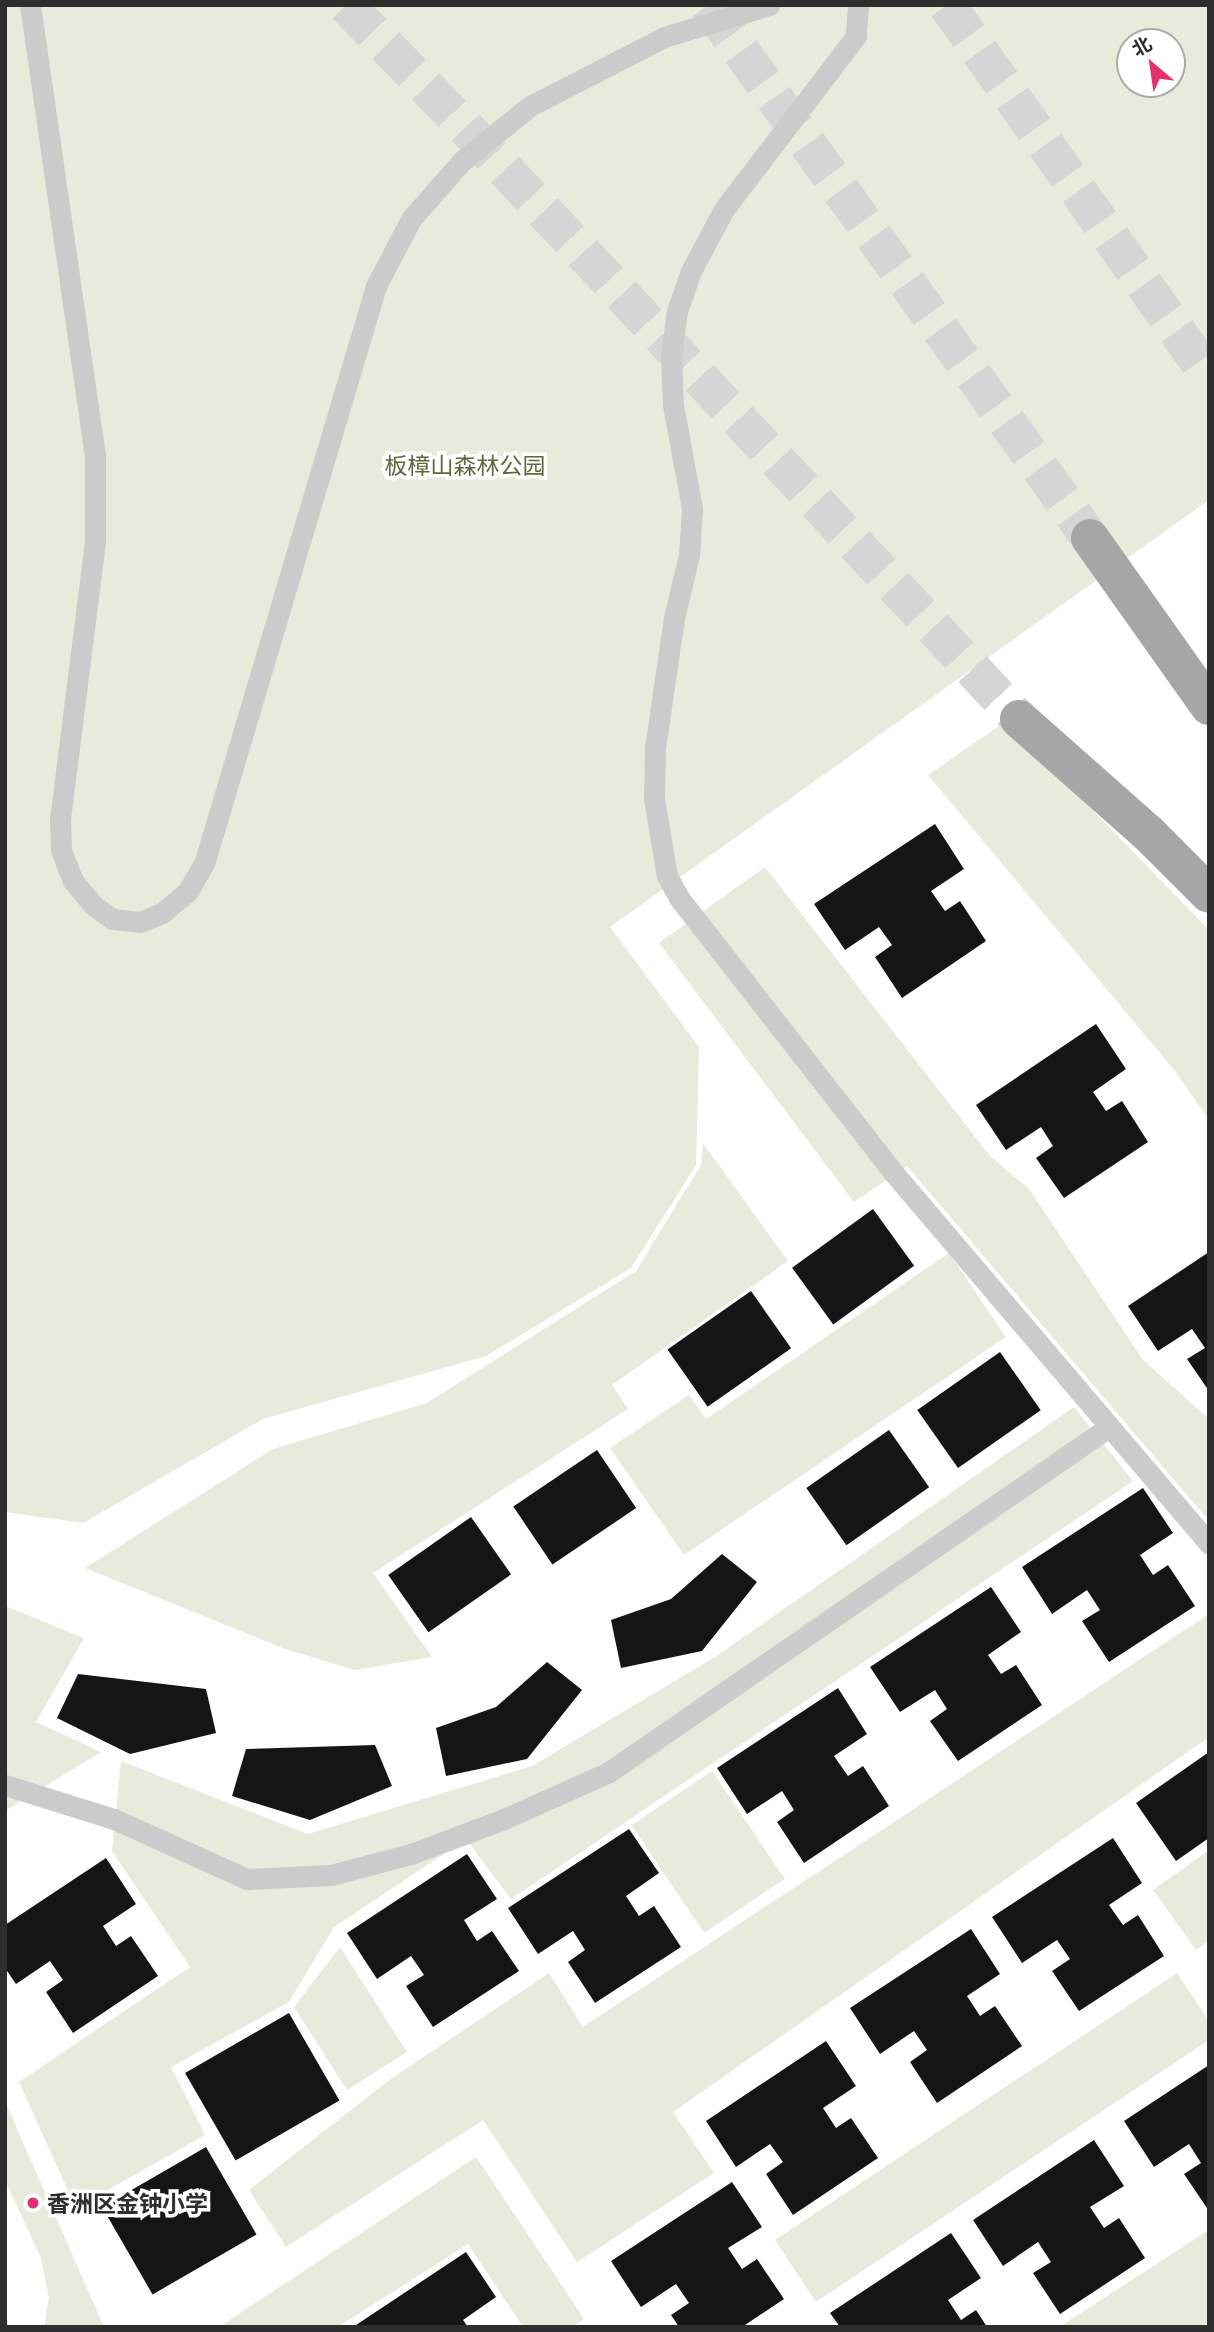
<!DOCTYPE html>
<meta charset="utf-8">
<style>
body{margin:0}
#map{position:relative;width:1214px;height:2332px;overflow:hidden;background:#fff;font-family:"Golos Text","Noto Sans SC",sans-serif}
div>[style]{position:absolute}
.green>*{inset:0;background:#e8ebdc;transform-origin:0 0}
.building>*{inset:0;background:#151515;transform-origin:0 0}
.primary-tunnel>*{height:38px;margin-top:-19px;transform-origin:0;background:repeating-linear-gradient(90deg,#d5d5d5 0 38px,transparent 0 57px)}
.service>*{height:21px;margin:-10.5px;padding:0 10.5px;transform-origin:10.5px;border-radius:10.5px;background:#cbcbcb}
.primary>*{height:38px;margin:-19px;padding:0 19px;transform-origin:19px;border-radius:19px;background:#a6a6a6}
.dots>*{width:19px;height:19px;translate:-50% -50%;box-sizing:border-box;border:4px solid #fff;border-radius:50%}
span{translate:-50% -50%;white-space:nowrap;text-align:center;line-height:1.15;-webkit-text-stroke:7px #fff;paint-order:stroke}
.park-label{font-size:23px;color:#5d693c}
.poi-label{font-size:23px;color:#2e2e2e;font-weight:700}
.left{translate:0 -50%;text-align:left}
.frame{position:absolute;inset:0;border:7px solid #2e2e2e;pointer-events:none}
.north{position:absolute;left:1116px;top:28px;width:70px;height:70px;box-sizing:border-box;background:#fff;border:2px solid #ababab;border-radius:50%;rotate:331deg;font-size:19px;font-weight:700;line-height:28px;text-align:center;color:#2e2e2e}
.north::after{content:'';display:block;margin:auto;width:24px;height:32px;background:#e3326f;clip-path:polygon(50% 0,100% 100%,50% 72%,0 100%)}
</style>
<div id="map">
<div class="green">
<i style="clip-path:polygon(evenodd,5px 5px,1209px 5px,1209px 500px,610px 927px,699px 1047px,696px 1165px,631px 1268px,486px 1356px,263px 1419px,83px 1523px,5px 1512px,5px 5px,1130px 42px,1172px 42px,1172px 84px,1130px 84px,1130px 42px)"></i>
<i style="clip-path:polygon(1006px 721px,1209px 930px,1209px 1120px,1175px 1071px,928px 775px)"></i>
<i style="clip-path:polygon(765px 867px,990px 1156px,1029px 1189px,1143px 1360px,1209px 1419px,1209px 1521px,907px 1166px,854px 1202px,659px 943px)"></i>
<i style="clip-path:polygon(703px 1143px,788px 1261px,612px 1385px,628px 1409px,373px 1573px,432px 1657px,355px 1670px,285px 1649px,85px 1568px,273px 1449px,427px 1403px,636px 1271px,701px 1165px)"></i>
<i style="clip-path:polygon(949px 1253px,1006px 1337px,684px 1555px,610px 1448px,689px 1395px,706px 1419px)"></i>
<i style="clip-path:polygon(1074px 1407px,1133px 1481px,511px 1899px,466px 1839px,334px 1927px,289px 2002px,171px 2067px,205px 2135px,76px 2208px,19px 2082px,190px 1967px,112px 1851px,121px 1761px,308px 1834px,532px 1766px,715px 1657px)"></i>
<i style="clip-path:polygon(5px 1606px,84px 1638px,36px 1722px,101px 1752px,5px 1811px)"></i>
<i style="clip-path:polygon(1209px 1614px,1209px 1737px,673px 2112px,714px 2173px,577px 2262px,483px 2120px,286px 2247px,249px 2190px,388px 2081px,549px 1973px,583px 2027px)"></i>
<i style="left:712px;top:1771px;width:130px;height:97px;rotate:56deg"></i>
<i style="clip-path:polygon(1209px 1850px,1209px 1941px,1196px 1950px,1153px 1890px)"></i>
<i style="clip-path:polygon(340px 1947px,407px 2052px,347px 2090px,294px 2007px)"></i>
<i style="clip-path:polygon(1177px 1973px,1209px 2021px,1209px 2040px,816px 2302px,775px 2240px)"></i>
<i style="clip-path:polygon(5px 2101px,104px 2327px,44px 2327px,49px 2298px,41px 2258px,5px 2180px)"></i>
<i style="clip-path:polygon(476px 2157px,584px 2319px,573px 2327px,523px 2327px,468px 2244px,338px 2327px,219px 2327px)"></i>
<i style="clip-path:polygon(1209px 2230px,1209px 2322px,1201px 2327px,1059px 2327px)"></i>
</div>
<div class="building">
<i style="clip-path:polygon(935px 824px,964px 869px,931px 891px,945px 911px,960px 901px,986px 941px,902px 998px,875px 957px,892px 945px,879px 927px,845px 950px,814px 904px)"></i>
<i style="clip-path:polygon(1096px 1024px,1126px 1069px,1093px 1092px,1106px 1111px,1122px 1101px,1148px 1142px,1064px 1198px,1036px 1158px,1053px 1146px,1041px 1127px,1006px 1150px,976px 1105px)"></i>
<i style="left:873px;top:1209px;width:70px;height:100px;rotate:54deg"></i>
<i style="clip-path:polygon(1209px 1252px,1209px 1391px,1187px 1359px,1205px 1348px,1192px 1329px,1158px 1351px,1128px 1306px)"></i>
<i style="left:751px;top:1291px;width:70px;height:102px;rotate:55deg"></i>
<i style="left:1000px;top:1352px;width:71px;height:101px;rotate:55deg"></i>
<i style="left:889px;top:1430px;width:70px;height:101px;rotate:55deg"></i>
<i style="left:597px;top:1450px;width:70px;height:101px;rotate:56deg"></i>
<i style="clip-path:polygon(1143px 1488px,1173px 1533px,1140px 1555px,1153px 1575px,1168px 1565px,1195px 1606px,1109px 1662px,1082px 1621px,1100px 1610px,1087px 1590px,1052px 1614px,1022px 1567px)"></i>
<i style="left:471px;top:1517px;width:70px;height:101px;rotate:55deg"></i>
<i style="clip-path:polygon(722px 1554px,757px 1582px,702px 1651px,621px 1668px,611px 1620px,671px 1599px)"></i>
<i style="clip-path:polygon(991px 1587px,1021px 1632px,988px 1655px,1001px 1674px,1016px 1665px,1042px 1705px,958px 1761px,930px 1721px,947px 1709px,935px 1690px,900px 1712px,870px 1667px)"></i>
<i style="clip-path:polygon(547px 1662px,582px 1690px,527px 1759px,446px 1776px,436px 1728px,496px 1707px)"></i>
<i style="clip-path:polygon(78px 1674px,206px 1689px,216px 1733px,130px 1754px,57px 1718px)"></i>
<i style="clip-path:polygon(838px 1688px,867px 1734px,834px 1756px,848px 1776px,863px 1766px,889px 1806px,804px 1863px,777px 1822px,794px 1810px,782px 1791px,747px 1814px,717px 1768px)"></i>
<i style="clip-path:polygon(375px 1745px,392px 1786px,310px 1820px,232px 1796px,246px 1749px)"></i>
<i style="clip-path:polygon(1209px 1752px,1209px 1838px,1176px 1861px,1136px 1803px)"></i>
<i style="clip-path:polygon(629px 1829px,659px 1873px,626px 1896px,639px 1916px,654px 1906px,681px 1947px,595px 2003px,568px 1962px,585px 1950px,573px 1931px,538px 1954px,508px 1908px)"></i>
<i style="clip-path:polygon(1113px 1838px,1142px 1883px,1109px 1905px,1123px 1925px,1138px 1915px,1164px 1956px,1079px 2011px,1052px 1971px,1070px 1959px,1057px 1940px,1022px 1963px,992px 1917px)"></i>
<i style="clip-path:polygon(467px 1854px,497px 1899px,464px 1920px,477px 1941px,492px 1931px,519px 1971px,433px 2027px,406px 1986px,424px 1975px,411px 1956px,377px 1979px,347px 1933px)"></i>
<i style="clip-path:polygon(106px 1858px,136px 1904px,103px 1926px,116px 1946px,131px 1936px,158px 1976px,73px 2033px,46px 1992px,63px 1980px,50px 1961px,16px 1984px,5px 1968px,5px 1925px)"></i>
<i style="clip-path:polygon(971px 1929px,1000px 1974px,967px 1996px,980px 2016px,995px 2006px,1022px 2046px,937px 2103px,910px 2062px,927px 2050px,914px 2031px,880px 2054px,850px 2008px)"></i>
<i style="left:289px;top:2013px;width:101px;height:120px;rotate:60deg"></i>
<i style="clip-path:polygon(826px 2041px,856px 2086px,823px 2108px,836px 2128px,851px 2118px,878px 2158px,793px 2215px,766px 2174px,783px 2162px,770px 2144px,736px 2167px,706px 2121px)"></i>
<i style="clip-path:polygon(1209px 2065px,1209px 2211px,1184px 2174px,1201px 2163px,1189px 2144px,1154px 2167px,1124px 2121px)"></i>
<i style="clip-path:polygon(1094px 2140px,1124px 2186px,1090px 2207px,1104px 2228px,1119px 2218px,1145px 2258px,1060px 2314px,1033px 2273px,1051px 2262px,1038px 2242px,1003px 2266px,973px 2220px)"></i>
<i style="left:206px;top:2147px;width:101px;height:120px;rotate:60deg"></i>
<i style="clip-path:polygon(732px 2182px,762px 2227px,728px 2248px,742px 2269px,757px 2259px,784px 2299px,742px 2327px,679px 2327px,671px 2315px,689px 2303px,676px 2284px,641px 2307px,611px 2261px)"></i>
<i style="clip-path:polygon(951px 2233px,981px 2278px,948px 2300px,961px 2320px,976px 2310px,987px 2327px,840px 2327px,830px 2313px)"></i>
<i style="clip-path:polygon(466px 2252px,496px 2297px,463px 2320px,468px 2327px,353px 2327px)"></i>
</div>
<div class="primary-tunnel">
<i style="left:346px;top:5px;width:172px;rotate:45.7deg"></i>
<i style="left:466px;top:128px;width:809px;rotate:46.9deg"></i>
<i style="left:708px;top:5px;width:656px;rotate:54.37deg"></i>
<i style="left:947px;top:5px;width:454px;rotate:54.8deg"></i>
</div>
<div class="service">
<i style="left:30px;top:5px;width:454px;rotate:81.8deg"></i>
<i style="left:95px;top:454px;width:88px;rotate:90deg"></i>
<i style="left:95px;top:542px;width:279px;rotate:97.2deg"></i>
<i style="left:60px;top:819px;width:31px;rotate:88deg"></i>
<i style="left:61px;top:850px;width:33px;rotate:69deg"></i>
<i style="left:73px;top:881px;width:31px;rotate:50deg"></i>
<i style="left:93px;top:905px;width:24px;rotate:36deg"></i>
<i style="left:112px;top:919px;width:28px;rotate:6deg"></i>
<i style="left:140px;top:922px;width:24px;rotate:-22deg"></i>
<i style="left:162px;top:913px;width:34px;rotate:-40deg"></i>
<i style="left:188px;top:891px;width:34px;rotate:-60deg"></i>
<i style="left:205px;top:861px;width:600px;rotate:-73.44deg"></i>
<i style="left:376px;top:286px;width:76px;rotate:-62.4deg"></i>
<i style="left:411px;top:219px;width:77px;rotate:-48.7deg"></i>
<i style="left:462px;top:161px;width:87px;rotate:-39deg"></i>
<i style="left:530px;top:106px;width:151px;rotate:-27.2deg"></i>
<i style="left:664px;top:37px;width:110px;rotate:-16.9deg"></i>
<i style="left:858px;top:5px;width:31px;rotate:94deg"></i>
<i style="left:856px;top:36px;width:218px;rotate:127.3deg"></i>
<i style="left:724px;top:209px;width:70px;rotate:118deg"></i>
<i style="left:691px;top:271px;width:42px;rotate:109.3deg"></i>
<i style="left:677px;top:311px;width:45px;rotate:97.6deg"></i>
<i style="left:671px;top:356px;width:49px;rotate:87.7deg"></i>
<i style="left:673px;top:405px;width:106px;rotate:79.6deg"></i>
<i style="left:692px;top:509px;width:46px;rotate:93.7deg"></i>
<i style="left:689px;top:555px;width:65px;rotate:103.4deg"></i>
<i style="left:674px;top:618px;width:131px;rotate:98.3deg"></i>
<i style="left:655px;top:748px;width:51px;rotate:91.1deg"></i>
<i style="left:654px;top:799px;width:78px;rotate:80.4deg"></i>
<i style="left:667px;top:876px;width:25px;rotate:61deg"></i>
<i style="left:679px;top:898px;width:346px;rotate:52deg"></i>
<i style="left:892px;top:1171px;width:490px;rotate:49.6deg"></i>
<i style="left:5px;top:1785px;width:114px;rotate:17.3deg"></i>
<i style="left:114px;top:1819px;width:146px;rotate:24.3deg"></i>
<i style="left:247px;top:1879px;width:84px;rotate:-2.7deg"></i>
<i style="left:331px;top:1875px;width:83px;rotate:-14.7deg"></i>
<i style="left:411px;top:1854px;width:99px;rotate:-20.6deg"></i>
<i style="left:504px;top:1819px;width:115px;rotate:-24.1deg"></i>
<i style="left:609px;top:1772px;width:607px;rotate:-34.61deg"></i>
</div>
<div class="primary">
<i style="left:1090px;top:538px;width:206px;rotate:54.7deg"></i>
<i style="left:1019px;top:719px;width:172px;rotate:41.5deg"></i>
<i style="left:1148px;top:833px;width:86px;rotate:45deg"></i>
</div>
<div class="dots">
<i style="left:33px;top:2203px;background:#e3326f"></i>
</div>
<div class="park-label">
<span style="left:465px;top:465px">板樟山森林公园</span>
</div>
<div class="poi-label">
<span class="left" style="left:47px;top:2203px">香洲区金钟小学</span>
</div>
<div class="frame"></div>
<div class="north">北</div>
</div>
